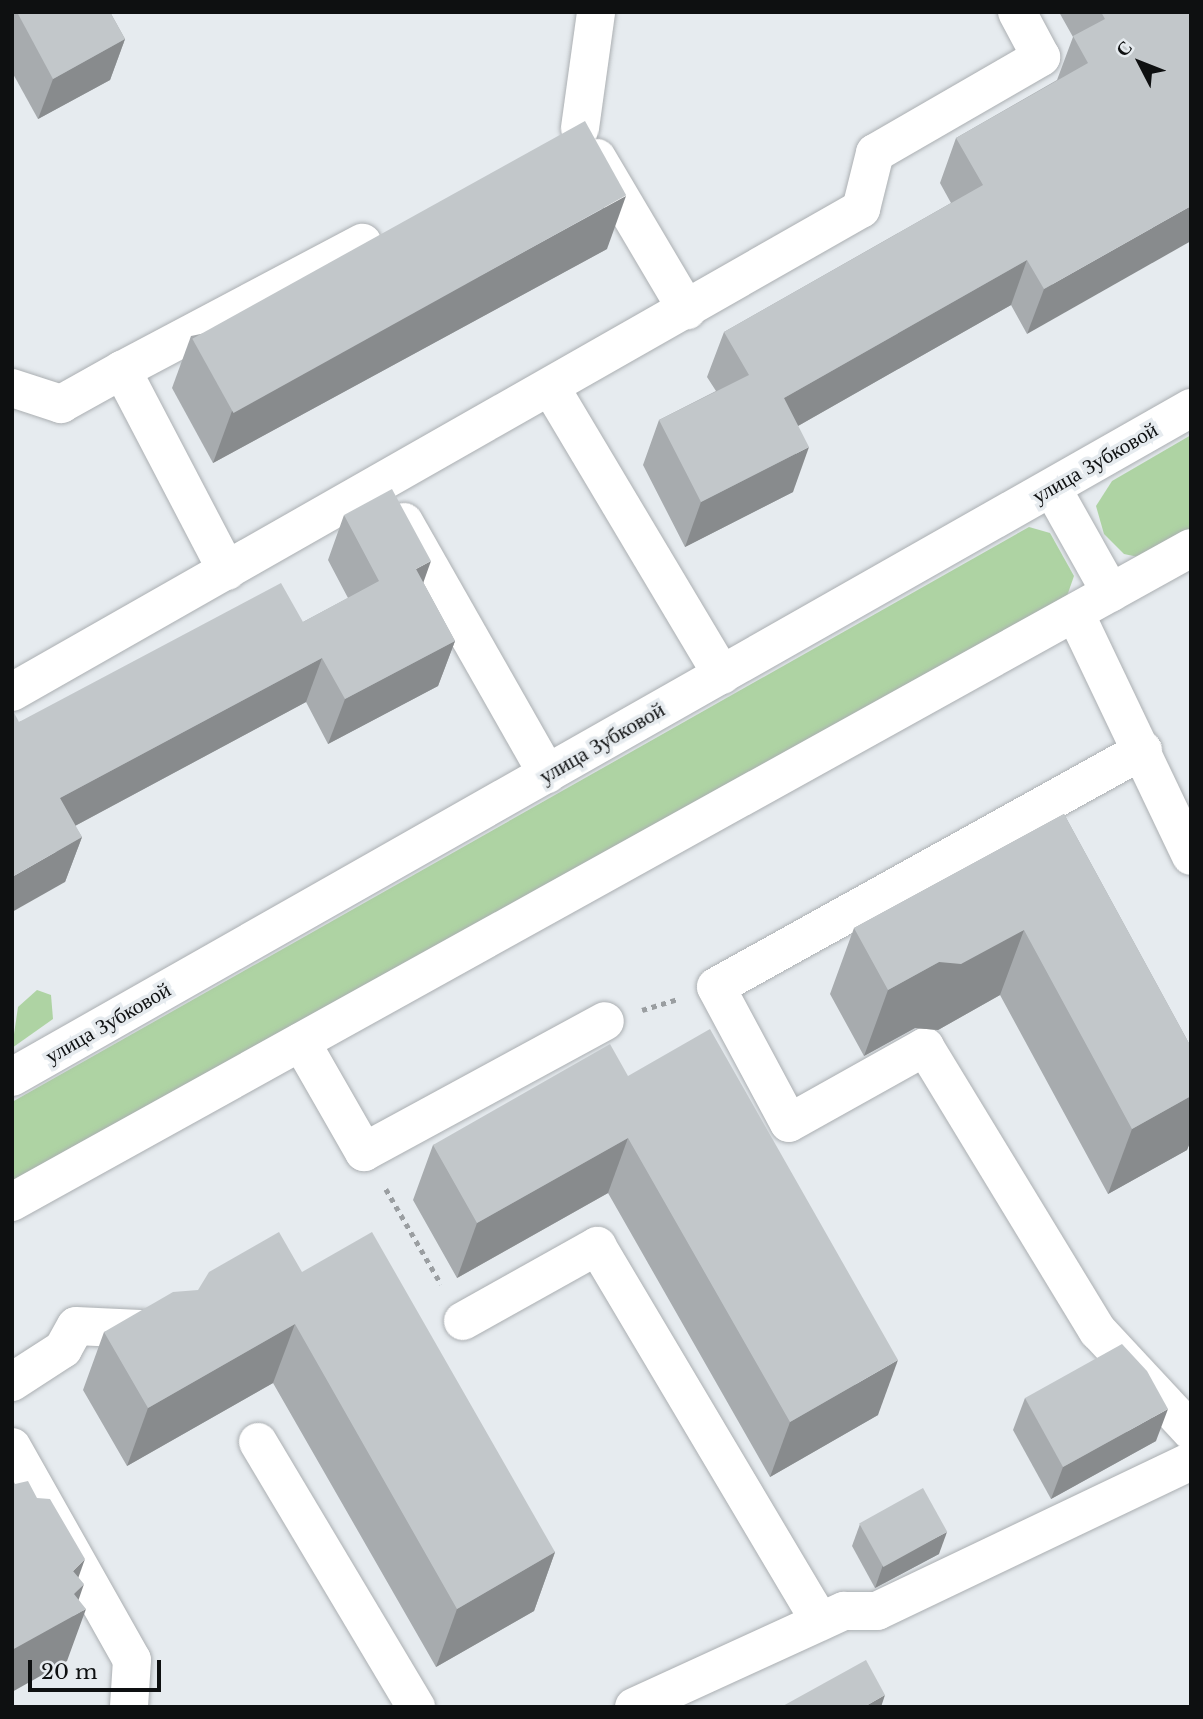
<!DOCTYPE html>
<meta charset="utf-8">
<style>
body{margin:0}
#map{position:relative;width:1203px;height:1719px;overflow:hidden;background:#e6ebef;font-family:"Libre Baskerville",serif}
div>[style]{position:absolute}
.green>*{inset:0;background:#aed3a3}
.path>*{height:4.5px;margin-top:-2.25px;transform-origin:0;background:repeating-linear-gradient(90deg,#9a9ea1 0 5px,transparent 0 10px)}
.roads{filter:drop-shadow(0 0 2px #abafb2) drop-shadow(0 0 2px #abafb2)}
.minor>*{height:38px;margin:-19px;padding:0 19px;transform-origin:19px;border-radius:19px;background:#fff}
.major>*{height:38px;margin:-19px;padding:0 19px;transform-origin:19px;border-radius:19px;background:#fff}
.wall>*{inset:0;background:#a7abae}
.shaded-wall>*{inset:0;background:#888b8d}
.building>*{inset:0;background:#c2c7ca;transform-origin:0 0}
span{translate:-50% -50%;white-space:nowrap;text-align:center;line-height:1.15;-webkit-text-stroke:7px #e6ebef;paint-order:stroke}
.street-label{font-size:21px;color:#0e1011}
.frame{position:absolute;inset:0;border:14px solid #0e1011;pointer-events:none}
.north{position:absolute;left:1105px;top:28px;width:70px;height:70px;-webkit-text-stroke:5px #e6ebef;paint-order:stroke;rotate:312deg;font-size:19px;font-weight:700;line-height:28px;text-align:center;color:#0e1011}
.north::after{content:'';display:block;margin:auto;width:24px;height:32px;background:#0e1011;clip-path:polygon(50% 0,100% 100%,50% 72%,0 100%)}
.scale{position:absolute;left:28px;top:1660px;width:133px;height:32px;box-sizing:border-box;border:4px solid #0e1011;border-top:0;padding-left:9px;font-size:21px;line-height:24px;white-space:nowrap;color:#0e1011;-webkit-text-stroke:5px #e6ebef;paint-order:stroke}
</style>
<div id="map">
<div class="green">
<i style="clip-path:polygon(1191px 435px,1191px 531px,1143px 558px,1124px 554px,1104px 534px,1096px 506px,1112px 481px)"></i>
<i style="clip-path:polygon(1029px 527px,1050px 533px,1074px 576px,1067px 596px,12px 1182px,12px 1102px)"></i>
<i style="clip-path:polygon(37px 990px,51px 995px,53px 1019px,12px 1048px,18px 1007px)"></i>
</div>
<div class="path">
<i style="left:642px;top:1010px;width:38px;rotate:-17deg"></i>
<i style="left:386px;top:1189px;width:110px;rotate:59.9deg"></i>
</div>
<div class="roads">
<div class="minor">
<i style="left:580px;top:128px;width:117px;rotate:-82.1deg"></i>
<i style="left:597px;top:158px;width:177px;rotate:59.4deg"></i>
<i style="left:12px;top:388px;width:52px;rotate:18.1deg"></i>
<i style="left:61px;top:404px;width:70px;rotate:-29.1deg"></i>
<i style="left:551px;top:388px;width:334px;rotate:59.2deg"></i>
<i style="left:1052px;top:488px;width:120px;rotate:60.7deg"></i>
<i style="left:404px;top:522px;width:290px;rotate:60.4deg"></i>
<i style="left:227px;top:571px;width:227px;rotate:-117.6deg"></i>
<i style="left:122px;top:370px;width:272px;rotate:-27.9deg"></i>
<i style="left:1075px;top:613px;width:269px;rotate:64.5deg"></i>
<i style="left:12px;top:692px;width:977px;rotate:-29.64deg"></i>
<i style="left:861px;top:209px;width:58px;rotate:-76deg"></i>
<i style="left:875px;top:153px;width:192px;rotate:-30deg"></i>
<i style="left:1041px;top:57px;width:51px;rotate:-118.1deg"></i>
<i style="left:1143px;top:750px;width:488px;rotate:151deg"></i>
<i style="left:716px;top:987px;width:154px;rotate:61.8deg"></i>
<i style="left:789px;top:1123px;width:156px;rotate:-29.2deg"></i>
<i style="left:925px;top:1047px;width:333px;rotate:58.7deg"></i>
<i style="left:1098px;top:1331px;width:137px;rotate:47.1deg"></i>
<i style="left:301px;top:1042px;width:127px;rotate:60.2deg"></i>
<i style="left:364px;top:1152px;width:274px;rotate:-28.5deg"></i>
<i style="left:463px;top:1321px;width:154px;rotate:-29.2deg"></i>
<i style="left:597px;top:1246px;width:436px;rotate:59.3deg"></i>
<i style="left:12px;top:1382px;width:61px;rotate:-32.9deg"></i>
<i style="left:63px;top:1349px;width:26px;rotate:-61deg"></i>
<i style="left:76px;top:1326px;width:86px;rotate:2.7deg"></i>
<i style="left:258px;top:1442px;width:309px;rotate:59.2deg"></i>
<i style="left:12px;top:1447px;width:244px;rotate:60.6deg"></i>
<i style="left:132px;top:1660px;width:47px;rotate:93.7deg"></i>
<i style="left:634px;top:1707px;width:231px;rotate:-24.6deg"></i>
<i style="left:844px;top:1611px;width:33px"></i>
<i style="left:877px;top:1611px;width:348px;rotate:-25.5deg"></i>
</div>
<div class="major">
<i style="left:12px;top:1077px;width:1356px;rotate:-29.57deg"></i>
<i style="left:12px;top:1202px;width:1348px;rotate:-29.02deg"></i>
</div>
</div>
<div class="wall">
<i style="clip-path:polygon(12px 12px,110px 12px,125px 39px,110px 80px,38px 119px,12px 72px)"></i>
<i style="clip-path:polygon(1059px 12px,1191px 12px,1027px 334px,1011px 305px,798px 426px,793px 492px,685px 547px,643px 465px,659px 420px,716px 391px,707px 377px,724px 332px,951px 203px,940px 183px,956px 138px,1057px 80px,1073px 37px)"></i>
<i style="clip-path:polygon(607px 249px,213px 463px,172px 388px,191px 336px)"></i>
<i style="clip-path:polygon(344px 515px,423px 582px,455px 641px,438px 686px,328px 744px,306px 702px,75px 826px,82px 837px,65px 882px,19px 722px,303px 622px,348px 598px,328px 560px)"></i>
<i style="clip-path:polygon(1064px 814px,1191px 1047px,1191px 1140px,1187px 1150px,1108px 1194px,1000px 995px,938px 1030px,915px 1028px,864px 1056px,830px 994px,854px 928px)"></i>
<i style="clip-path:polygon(628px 1076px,878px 1415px,770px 1477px,608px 1193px,457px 1278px,413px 1200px,433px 1145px)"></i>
<i style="clip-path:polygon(302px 1272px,555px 1552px,534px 1611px,436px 1667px,273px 1383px,127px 1466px,83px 1390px,104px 1332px)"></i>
<i style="clip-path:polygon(1025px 1398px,1156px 1441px,1051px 1499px,1013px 1430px)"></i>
<i style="clip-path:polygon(860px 1524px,939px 1554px,875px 1588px,852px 1546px)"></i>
</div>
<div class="shaded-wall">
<i style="clip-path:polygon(125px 39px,110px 80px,38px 119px,53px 79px)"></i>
<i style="clip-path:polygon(626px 196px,607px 249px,213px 463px,232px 411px)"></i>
<i style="clip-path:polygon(1191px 206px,1191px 241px,1027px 334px,1044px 289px)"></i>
<i style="clip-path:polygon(1027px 260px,1011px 305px,768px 443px,784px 398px)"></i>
<i style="clip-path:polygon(809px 447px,793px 492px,685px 547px,701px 502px)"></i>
<i style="clip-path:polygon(431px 561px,415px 606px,416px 569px)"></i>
<i style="clip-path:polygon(455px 641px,438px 686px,328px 744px,345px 699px)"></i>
<i style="clip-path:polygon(322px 658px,306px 702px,43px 843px,60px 798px)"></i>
<i style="clip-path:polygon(82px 837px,65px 882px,12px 912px,12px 877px)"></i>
<i style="clip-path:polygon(1024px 930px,1000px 995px,938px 1030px,915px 1028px,864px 1056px,888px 990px,939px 962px)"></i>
<i style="clip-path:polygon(1191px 1096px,1191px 1140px,1187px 1150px,1108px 1194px,1132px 1129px)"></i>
<i style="clip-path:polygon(628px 1138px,608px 1193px,457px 1278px,477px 1223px)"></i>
<i style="clip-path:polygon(295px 1324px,273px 1383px,127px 1466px,148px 1408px)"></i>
<i style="clip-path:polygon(898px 1360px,878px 1415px,770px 1477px,790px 1422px)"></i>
<i style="clip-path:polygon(1168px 1409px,1156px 1441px,1051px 1499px,1063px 1467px)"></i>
<i style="clip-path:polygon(947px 1532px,939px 1554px,875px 1588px,883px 1565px)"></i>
<i style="clip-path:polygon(555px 1552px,534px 1611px,436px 1667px,457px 1609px)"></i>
<i style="clip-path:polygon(85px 1559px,66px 1612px,73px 1571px)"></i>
<i style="clip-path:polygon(84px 1584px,73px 1616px,86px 1609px,67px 1661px,12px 1692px,12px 1650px)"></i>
<i style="clip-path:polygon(885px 1695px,881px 1707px,864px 1707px)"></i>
</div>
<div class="building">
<i style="clip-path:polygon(17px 12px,110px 12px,125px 39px,53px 79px)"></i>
<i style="clip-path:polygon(1101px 12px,1191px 12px,1191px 206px,1044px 289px,1027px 260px,784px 398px,809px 447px,701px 502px,659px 420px,749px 375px,724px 332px,983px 185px,956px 138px,1088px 63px,1073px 36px,1105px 19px)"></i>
<i style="left:585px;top:121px;width:85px;height:449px;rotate:61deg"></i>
<i style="clip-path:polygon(392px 489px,431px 561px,416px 569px,455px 641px,345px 699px,322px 658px,60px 798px,82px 837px,12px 877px,12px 709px,19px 722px,281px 583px,303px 622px,379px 581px,344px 515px)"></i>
<i style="clip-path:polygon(1064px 814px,1191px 1047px,1191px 1096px,1132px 1129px,1024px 930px,961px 964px,939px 962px,888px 990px,854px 928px)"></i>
<i style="clip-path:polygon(710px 1029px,898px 1360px,790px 1422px,628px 1138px,477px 1223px,433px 1145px,610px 1044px,628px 1076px)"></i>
<i style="clip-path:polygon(279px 1232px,302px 1272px,372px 1232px,555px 1552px,457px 1609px,295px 1324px,148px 1408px,104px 1332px,173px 1292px,198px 1290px,209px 1272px)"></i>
<i style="clip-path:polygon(1122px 1344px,1147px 1371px,1168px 1409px,1063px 1467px,1025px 1398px)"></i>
<i style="clip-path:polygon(12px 1478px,15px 1484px,28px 1481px,37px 1498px,50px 1499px,85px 1559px,73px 1571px,84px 1584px,74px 1594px,86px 1609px,12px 1650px)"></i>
<i style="left:923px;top:1488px;width:50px;height:73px;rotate:61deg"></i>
<i style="clip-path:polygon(866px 1660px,885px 1695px,864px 1707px,781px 1707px)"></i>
</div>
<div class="street-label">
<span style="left:1095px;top:463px;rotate:-30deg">улица Зубковой</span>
<span style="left:602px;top:743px;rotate:-30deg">улица Зубковой</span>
<span style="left:108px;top:1023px;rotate:-30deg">улица Зубковой</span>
</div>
<div class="frame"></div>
<div class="north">С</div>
<div class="scale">20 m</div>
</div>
